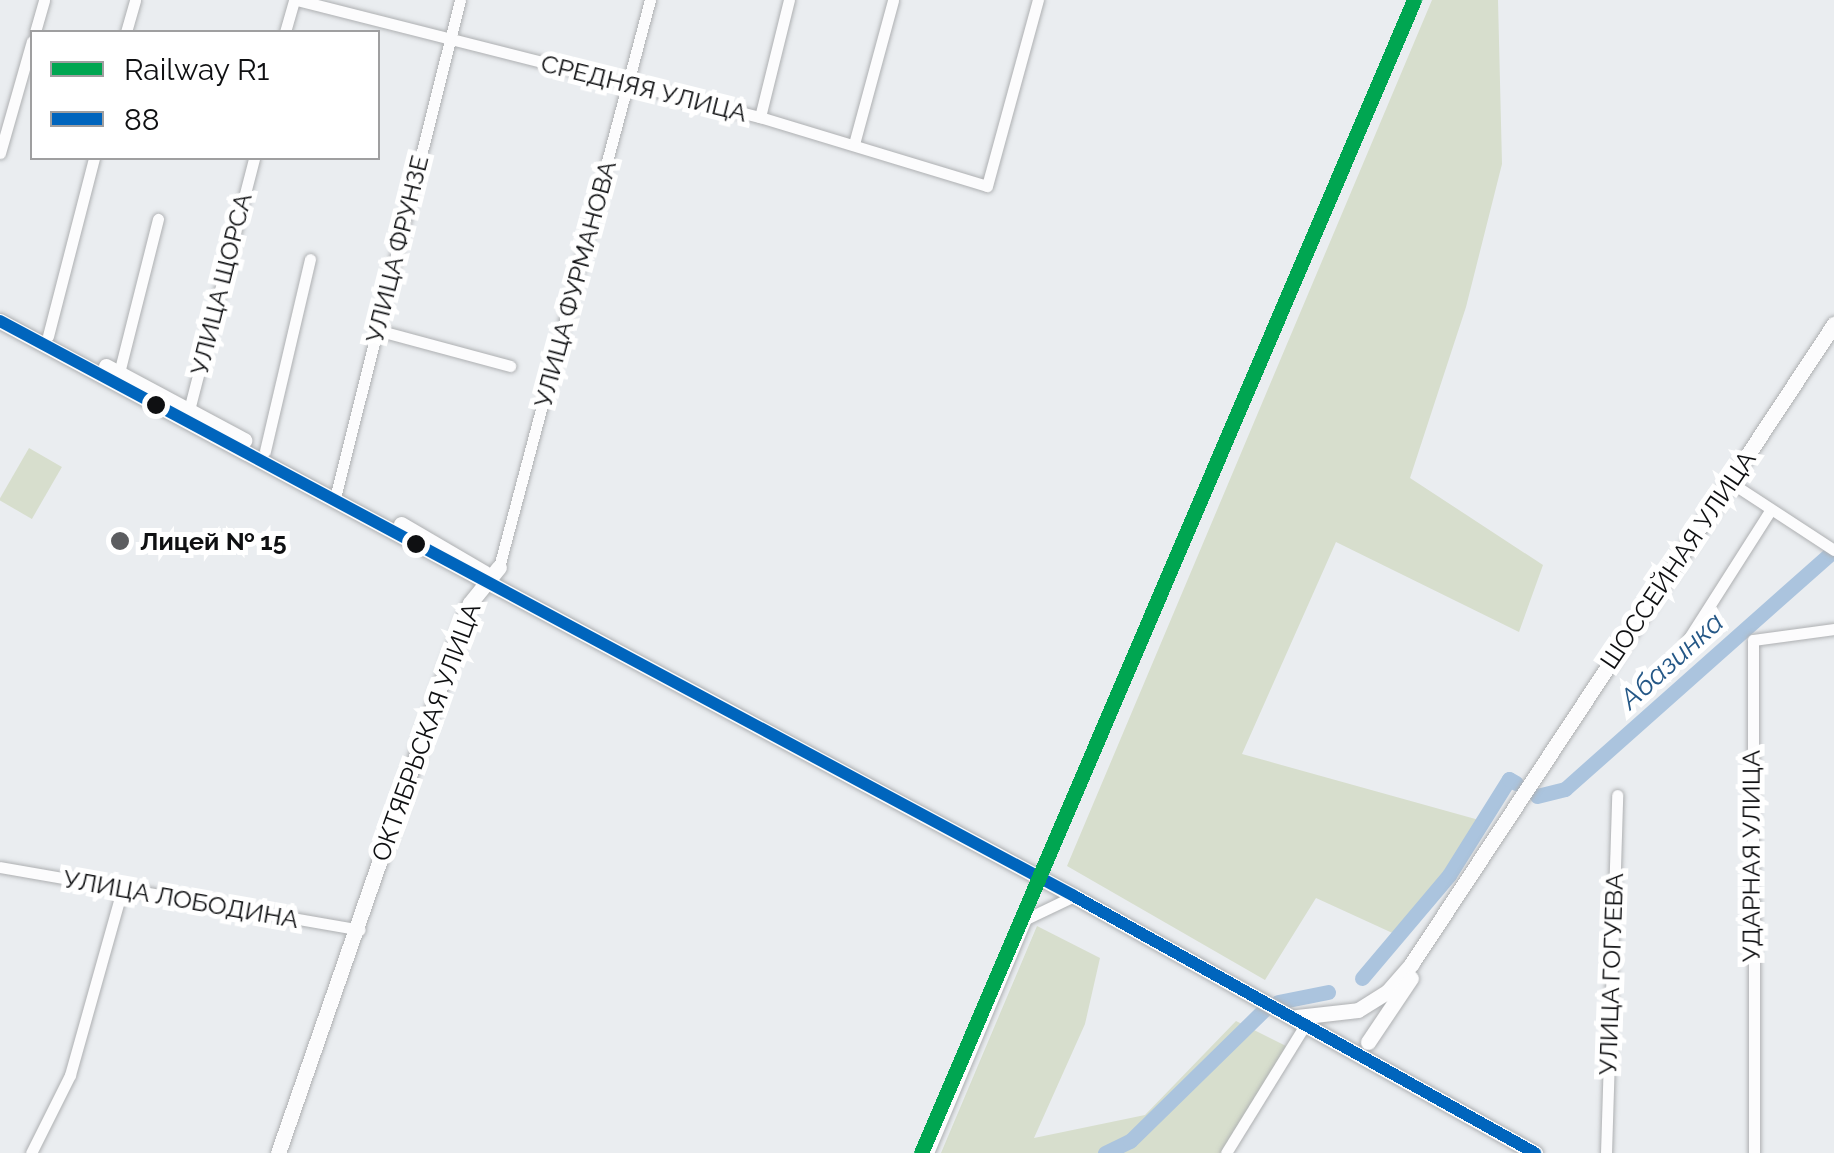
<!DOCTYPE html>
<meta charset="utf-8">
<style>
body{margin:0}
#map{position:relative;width:1834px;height:1153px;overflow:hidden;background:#eaedf0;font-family:Raleway,sans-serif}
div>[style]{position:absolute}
.green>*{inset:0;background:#d7decd;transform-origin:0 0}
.river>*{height:15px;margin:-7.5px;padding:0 7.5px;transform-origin:7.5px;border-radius:7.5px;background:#abc4de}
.roads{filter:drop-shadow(0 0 2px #aeb0b2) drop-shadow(0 0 2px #aeb0b2)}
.minor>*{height:11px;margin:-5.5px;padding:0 5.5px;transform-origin:5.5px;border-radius:5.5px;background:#fcfcfd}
.major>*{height:15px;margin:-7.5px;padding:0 7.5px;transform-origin:7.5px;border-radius:7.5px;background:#fcfcfd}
.bus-1>*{height:12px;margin:-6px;padding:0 6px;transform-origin:6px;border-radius:6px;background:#0065bd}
.rail-1>*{height:15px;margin:-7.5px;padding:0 7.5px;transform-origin:7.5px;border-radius:7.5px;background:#00a651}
.dots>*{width:28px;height:28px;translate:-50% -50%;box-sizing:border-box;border:5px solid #fff;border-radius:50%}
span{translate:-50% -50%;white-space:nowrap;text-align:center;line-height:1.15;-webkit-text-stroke:10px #fff;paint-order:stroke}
.street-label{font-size:25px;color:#0f1012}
.poi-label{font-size:25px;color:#0f1012;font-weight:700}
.left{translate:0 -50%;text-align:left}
.water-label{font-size:28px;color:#245786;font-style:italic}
.legend{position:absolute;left:30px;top:30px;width:350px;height:130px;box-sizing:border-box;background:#fff;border:2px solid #9f9fa0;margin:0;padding:12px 18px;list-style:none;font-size:30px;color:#0f1012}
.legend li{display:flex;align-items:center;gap:20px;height:50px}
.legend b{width:50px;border:2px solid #9f9fa0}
</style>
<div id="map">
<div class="green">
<i style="clip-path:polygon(1432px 0,1498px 0,1502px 164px,1466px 307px,1410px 478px,1543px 565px,1519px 632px,1336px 542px,1242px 754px,1479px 820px,1399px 936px,1316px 898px,1265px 980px,1067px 866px)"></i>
<i style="left:29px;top:448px;width:38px;height:60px;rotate:30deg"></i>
<i style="clip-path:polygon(1037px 926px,1100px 958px,1085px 1024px,1034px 1138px,1145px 1115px,1236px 1021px,1286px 1046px,1225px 1153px,941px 1153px)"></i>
</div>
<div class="river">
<i style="left:1537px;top:796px;width:29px;rotate:-14deg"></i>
<i style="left:1565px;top:789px;width:360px;rotate:-41.6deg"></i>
<i style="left:1362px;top:978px;width:135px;rotate:-49.8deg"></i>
<i style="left:1449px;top:875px;width:113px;rotate:-58deg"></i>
<i style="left:1509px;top:779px;width:8px;rotate:30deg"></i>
<i style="left:1278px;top:1002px;width:51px;rotate:-11.3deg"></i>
<i style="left:1105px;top:1153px;width:28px;rotate:-26deg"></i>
<i style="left:1130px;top:1141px;width:187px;rotate:-44.4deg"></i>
</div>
<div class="roads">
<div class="minor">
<i style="left:297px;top:0;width:478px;rotate:14.2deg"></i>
<i style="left:760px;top:117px;width:237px;rotate:16.9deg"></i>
<i style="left:987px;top:186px;width:193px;rotate:-74.7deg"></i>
<i style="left:35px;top:32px;width:33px;rotate:-74deg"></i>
<i style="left:126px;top:32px;width:33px;rotate:-74deg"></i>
<i style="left:285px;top:32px;width:33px;rotate:-74deg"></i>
<i style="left:760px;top:117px;width:121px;rotate:-76.1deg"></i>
<i style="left:854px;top:144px;width:149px;rotate:-74.8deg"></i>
<i style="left:0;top:153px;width:116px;rotate:-74.1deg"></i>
<i style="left:377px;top:330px;width:138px;rotate:15.1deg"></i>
<i style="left:48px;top:336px;width:184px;rotate:-75.5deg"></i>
<i style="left:119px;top:373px;width:159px;rotate:-75.8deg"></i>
<i style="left:189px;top:410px;width:260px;rotate:-75.5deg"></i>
<i style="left:265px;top:451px;width:197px;rotate:-76.8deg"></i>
<i style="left:1730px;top:482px;width:124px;rotate:33.2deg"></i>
<i style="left:335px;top:498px;width:513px;rotate:-75.91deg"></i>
<i style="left:499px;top:567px;width:587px;rotate:-75.09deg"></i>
<i style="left:1687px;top:641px;width:156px;rotate:-57.5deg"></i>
<i style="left:0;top:867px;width:365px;rotate:9.9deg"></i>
<i style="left:31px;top:1153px;width:87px;rotate:-63.4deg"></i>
<i style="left:70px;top:1075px;width:192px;rotate:-74.3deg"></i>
<i style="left:928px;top:1153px;width:254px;rotate:-67.3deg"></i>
<i style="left:1026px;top:919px;width:53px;rotate:-25.6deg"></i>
<i style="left:1226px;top:1153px;width:150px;rotate:-58.3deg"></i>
<i style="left:1606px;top:1153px;width:358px;rotate:-88.2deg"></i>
<i style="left:1754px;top:1153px;width:513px;rotate:-90.11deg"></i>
<i style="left:1753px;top:640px;width:82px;rotate:-7.7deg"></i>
</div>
<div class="major">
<i style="left:0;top:321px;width:1218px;rotate:28.16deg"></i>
<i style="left:1074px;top:896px;width:528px;rotate:29.14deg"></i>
<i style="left:106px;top:366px;width:157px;rotate:28.2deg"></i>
<i style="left:401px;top:524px;width:97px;rotate:30.3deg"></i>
<i style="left:1297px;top:1017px;width:61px;rotate:-6.5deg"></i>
<i style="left:1358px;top:1010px;width:36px;rotate:-32deg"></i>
<i style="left:1388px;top:991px;width:37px;rotate:-49deg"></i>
<i style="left:1412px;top:963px;width:766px;rotate:-56.56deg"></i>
<i style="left:1368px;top:1042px;width:77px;rotate:-56.1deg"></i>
<i style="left:278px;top:1153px;width:545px;rotate:-70.83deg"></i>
<i style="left:457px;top:638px;width:37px;rotate:-70deg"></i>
<i style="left:470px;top:603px;width:46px;rotate:-51.1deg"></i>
</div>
</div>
<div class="bus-1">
<i style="left:0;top:321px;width:1218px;rotate:28.16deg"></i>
<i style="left:1074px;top:896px;width:528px;rotate:29.14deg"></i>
</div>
<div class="rail-1">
<i style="left:921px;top:1153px;width:1254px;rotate:-66.85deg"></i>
</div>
<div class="dots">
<i style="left:156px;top:405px;background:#0f1012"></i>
<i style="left:120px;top:541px;background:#5c5d60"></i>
<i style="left:416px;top:544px;background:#0f1012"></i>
</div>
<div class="street-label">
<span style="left:644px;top:88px;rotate:14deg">СРЕДНЯЯ УЛИЦА</span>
<span style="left:397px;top:249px;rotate:-76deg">УЛИЦА ФРУНЗЕ</span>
<span style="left:221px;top:284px;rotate:-76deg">УЛИЦА ЩОРСА</span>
<span style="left:575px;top:284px;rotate:-75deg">УЛИЦА ФУРМАНОВА</span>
<span style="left:1678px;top:560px;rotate:-56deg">ШОССЕЙНАЯ УЛИЦА</span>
<span style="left:426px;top:732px;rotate:-70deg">ОКТЯБРЬСКАЯ УЛИЦА</span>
<span style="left:1751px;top:856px;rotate:-90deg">УДАРНАЯ УЛИЦА</span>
<span style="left:181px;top:899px;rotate:10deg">УЛИЦА ЛОБОДИНА</span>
<span style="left:1611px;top:974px;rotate:-88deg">УЛИЦА ГОГУЕВА</span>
</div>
<div class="poi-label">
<span class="left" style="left:140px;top:541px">Лицей № 15</span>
</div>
<div class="water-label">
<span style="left:1672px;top:661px;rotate:-42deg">Абазинка</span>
</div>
<ul class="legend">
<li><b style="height:12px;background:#00a651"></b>Railway R1</li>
<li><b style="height:12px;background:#0065bd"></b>88</li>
</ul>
</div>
